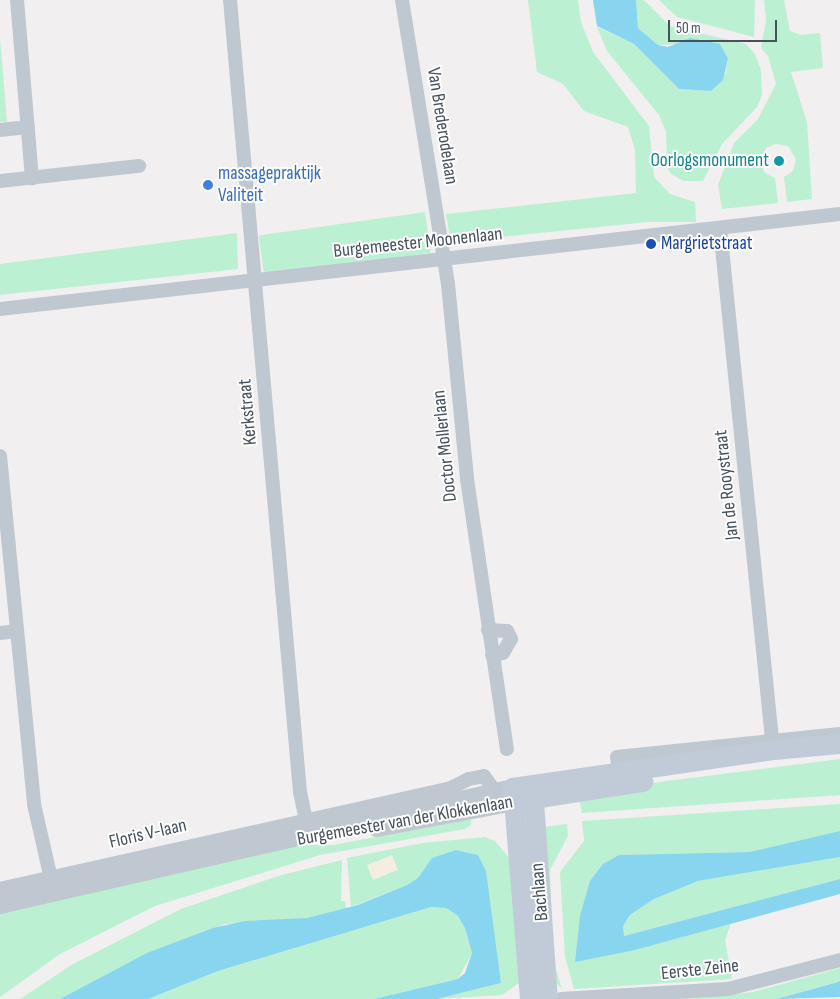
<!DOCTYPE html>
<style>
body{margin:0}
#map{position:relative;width:840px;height:999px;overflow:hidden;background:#f1efef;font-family:"Sofia Sans Condensed",sans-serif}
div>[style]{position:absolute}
.green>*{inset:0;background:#bcf0d2;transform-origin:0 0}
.sand>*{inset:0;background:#f3eedf;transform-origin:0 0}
.water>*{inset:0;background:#88d5ef}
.minor>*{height:14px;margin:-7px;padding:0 7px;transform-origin:7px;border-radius:7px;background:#bfc8d1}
.tertiary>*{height:18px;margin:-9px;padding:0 9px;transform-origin:9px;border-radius:9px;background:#bfc8d1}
.secondary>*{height:20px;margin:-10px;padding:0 10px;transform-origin:10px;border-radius:10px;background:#c1cbd8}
.dots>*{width:14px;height:14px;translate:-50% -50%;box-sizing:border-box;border:2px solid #fff;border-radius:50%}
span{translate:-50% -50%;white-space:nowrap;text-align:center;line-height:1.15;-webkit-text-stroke:4px #fff;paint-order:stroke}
.street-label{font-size:19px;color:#46515d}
.culture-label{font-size:19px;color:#0d838f}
.right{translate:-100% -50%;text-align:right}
.shop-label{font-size:19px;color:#366cbe}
.left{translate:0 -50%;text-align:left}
.transit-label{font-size:19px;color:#164399}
.scale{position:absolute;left:668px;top:20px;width:109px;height:22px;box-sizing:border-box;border:2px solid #46515d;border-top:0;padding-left:6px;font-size:15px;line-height:18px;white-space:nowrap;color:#46515d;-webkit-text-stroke:4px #fff;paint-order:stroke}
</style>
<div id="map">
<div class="green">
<i style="clip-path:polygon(528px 0,578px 0,581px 22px,593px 52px,649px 126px,654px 177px,670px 194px,695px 202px,696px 222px,648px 222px,451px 242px,446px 214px,636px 193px,635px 150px,628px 127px,584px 111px,563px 84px,537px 72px)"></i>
<i style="clip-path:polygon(636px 0,644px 0,670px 26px,746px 44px,755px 54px,761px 70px,762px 95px,757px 107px,722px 144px,703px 181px,683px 181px,670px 173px,667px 167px,666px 132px,659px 115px,607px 51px,597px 27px,634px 44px,679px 89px,711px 91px,726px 73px,728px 59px,676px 44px,658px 45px,638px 28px)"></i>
<i style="clip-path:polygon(659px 0,755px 0,754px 37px,677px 17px)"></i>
<i style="clip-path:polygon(764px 0,784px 0,790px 31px,801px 35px,820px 33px,823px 68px,791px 72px,807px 122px,812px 199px,787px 202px,784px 177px,793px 171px,796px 159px,788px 146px,776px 144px,766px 148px,760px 162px,765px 173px,775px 178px,778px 203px,722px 209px,718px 185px,734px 143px,758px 119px,776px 84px,768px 56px,761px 48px,766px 20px)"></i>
<i style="clip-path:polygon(0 38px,7px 122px,0 122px)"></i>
<i style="left:425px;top:212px;width:41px;height:168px;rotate:82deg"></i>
<i style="clip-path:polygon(237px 233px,238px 269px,0 295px,0 264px)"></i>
<i style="clip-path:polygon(840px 759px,840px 795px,582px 813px,579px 798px,659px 782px)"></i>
<i style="clip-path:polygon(840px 804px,840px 831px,806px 840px,750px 852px,619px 855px,580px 916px,635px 950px,731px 923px,725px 940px,732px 979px,574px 989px,565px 957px,560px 872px,584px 841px,582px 821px)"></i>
<i style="clip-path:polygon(471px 819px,471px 825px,465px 829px,320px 855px,155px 906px,60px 954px,0 997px,0 912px,295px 845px,333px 845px)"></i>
<i style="clip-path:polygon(567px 824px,568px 836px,550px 870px,553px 960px,562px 989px,554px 981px,543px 827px)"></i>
<i style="clip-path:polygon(485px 837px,495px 841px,512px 861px,523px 980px,502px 995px,437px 999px,501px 983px,478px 855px,456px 850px,427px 865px,418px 879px,407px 885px,351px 907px,347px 858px,423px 843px)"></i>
<i style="clip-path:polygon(840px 857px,840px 879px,624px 936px,623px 926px,630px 915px,654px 899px,698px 881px)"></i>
<i style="clip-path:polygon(342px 860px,341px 901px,345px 901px,346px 909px,307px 918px,225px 924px,147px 954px,60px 999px,20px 999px,73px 964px,181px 909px,278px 876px)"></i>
<i style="clip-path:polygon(431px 907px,446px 908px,457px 915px,465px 928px,472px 953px,458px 979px,374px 999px,148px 999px,218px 971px)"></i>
<i style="clip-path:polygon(840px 968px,840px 981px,776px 999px,690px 999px,753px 992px)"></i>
</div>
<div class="sand">
<i style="left:392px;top:855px;width:16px;height:27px;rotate:68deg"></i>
</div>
<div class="water">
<i style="clip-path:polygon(593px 0,636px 0,638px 28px,658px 45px,668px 47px,690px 38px,720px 44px,728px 59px,723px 80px,711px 91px,679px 89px,634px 44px,597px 26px)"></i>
<i style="clip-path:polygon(840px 831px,840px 857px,698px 881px,654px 899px,630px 915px,623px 926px,624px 936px,840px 879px,840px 894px,635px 950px,575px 962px,580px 916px,590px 881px,603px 864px,619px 855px,750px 852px)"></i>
<i style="clip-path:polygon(456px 850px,478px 855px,486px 871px,501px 983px,437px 999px,374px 999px,458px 979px,465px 973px,472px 953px,465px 928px,457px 915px,446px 908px,431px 907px,218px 971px,148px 999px,60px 999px,147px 953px,213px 928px,245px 921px,307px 918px,358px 905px,407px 885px,418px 878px,432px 858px)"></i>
<i style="clip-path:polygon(840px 981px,840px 997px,776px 999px,838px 982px)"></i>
</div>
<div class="minor">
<i style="left:17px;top:0;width:179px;rotate:85.2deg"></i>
<i style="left:230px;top:0;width:795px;rotate:84.95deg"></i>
<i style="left:300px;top:792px;width:30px;rotate:78deg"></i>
<i style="left:402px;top:0;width:288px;rotate:80.8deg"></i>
<i style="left:448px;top:284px;width:196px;rotate:84.4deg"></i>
<i style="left:467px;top:479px;width:273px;rotate:81.6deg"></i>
<i style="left:0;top:130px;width:28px;rotate:-6deg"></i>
<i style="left:0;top:181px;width:140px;rotate:-6.2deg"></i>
<i style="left:720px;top:228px;width:514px;rotate:84.19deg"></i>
<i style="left:0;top:309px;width:845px;rotate:-6.45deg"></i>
<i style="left:0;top:456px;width:350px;rotate:84.4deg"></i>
<i style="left:34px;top:804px;width:77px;rotate:77.2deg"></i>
<i style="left:488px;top:630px;width:19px;rotate:3deg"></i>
<i style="left:507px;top:631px;width:9px;rotate:63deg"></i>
<i style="left:511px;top:639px;width:16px;rotate:120deg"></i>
<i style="left:503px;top:653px;width:11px;rotate:170deg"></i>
<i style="left:0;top:633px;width:17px;rotate:-7deg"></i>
<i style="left:620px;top:780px;width:23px;rotate:-97deg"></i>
<i style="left:617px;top:757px;width:224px;rotate:-5.9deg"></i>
<i style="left:0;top:889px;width:460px;rotate:-12.6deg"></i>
<i style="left:449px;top:789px;width:22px;rotate:-27deg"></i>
<i style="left:469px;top:779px;width:15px;rotate:-11deg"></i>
<i style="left:484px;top:776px;width:19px;rotate:54deg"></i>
<i style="left:561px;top:999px;width:167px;rotate:-3.4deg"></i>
<i style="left:728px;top:989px;width:116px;rotate:-14.5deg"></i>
</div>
<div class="tertiary">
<i style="left:377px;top:828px;width:139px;rotate:-10.7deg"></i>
<i style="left:0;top:905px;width:526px;rotate:-12.85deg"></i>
</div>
<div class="secondary">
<i style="left:533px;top:787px;width:213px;rotate:86deg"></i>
<i style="left:514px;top:802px;width:131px;rotate:-8.8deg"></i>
<i style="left:530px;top:999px;width:212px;rotate:-94.6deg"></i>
<i style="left:513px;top:788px;width:264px;rotate:-8.3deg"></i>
<i style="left:774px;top:750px;width:66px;rotate:-5.2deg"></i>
</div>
<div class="dots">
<i style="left:779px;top:161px;background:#0f9aa8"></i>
<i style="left:208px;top:185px;background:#3f7fe0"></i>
<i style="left:651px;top:244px;background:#1a4fb4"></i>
</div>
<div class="street-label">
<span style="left:442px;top:126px;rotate:81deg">Van Brederodelaan</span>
<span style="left:418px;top:243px;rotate:-6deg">Burgemeester Moonenlaan</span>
<span style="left:248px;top:412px;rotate:-95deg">Kerkstraat</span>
<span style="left:445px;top:446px;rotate:-96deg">Doctor Mollerlaan</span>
<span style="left:727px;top:485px;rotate:-96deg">Jan de Rooystraat</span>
<span style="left:405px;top:821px;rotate:-10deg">Burgemeester van der Klokkenlaan</span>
<span style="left:148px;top:834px;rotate:-13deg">Floris V-laan</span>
<span style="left:540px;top:892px;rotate:-95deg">Bachlaan</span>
<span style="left:700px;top:970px;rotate:-6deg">Eerste Zeine</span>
</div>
<div class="culture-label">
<span class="right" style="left:769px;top:161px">Oorlogsmonument</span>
</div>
<div class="shop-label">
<span class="left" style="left:218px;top:185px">massagepraktijk<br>Valiteit</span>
</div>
<div class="transit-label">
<span class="left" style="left:661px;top:244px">Margrietstraat</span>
</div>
<div class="scale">50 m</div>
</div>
